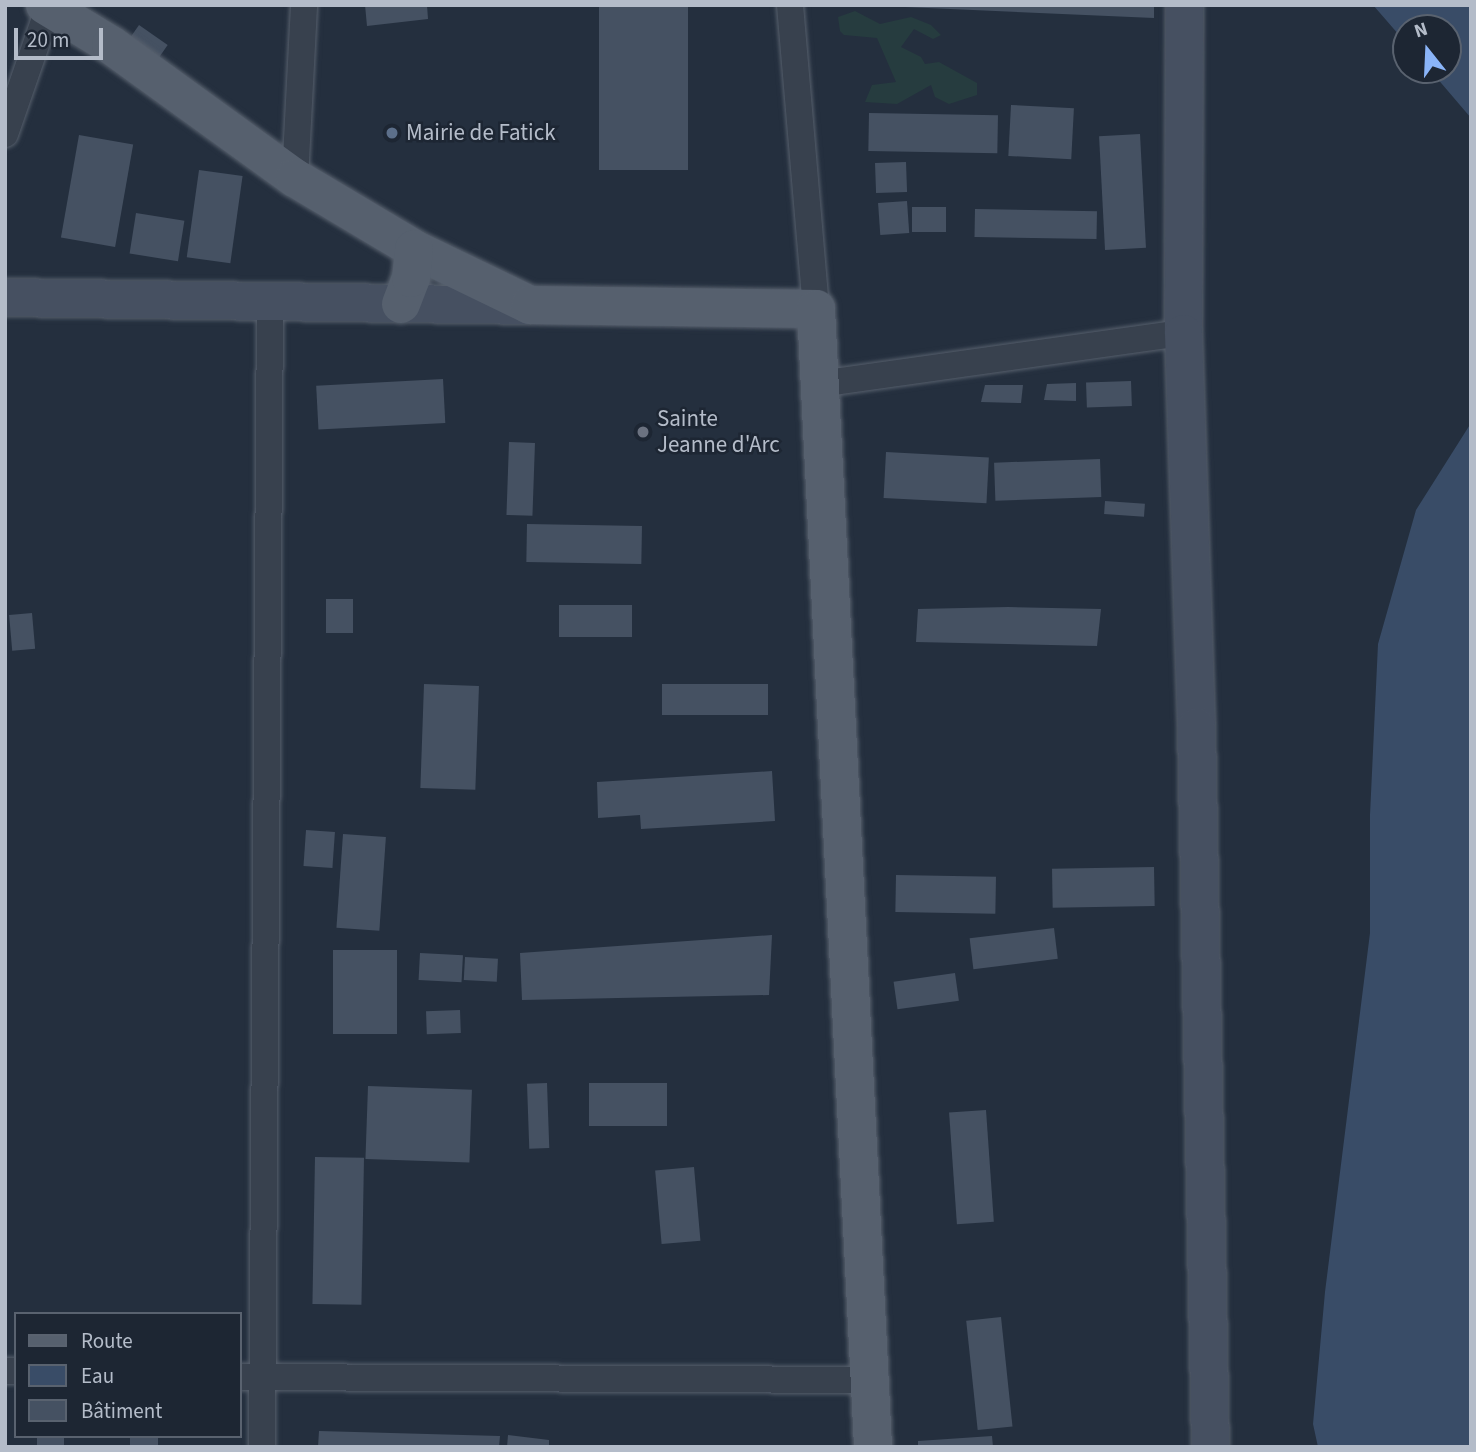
<!DOCTYPE html>
<meta charset="utf-8">
<style>
body{margin:0}
#map{position:relative;width:1476px;height:1452px;overflow:hidden;background:#242f3e;font-family:"Source Sans 3",sans-serif}
div>[style]{position:absolute}
.green>*{inset:0;background:#263c3f}
.water>*{inset:0;background:#394c67}
.building>*{inset:0;background:#455162;transform-origin:0 0}
.roads{filter:drop-shadow(0 0 2px #565f6c) drop-shadow(0 0 2px #565f6c)}
.street>*{height:26px;margin:-13px;padding:0 13px;transform-origin:13px;border-radius:13px;background:#38414e}
.secondary>*{height:37px;margin:-18.5px;padding:0 18.5px;transform-origin:18.5px;border-radius:18.5px;background:#465061}
.primary>*{height:38px;margin:-19px;padding:0 19px;transform-origin:19px;border-radius:19px;background:#56606e}
.dots>*{width:19px;height:19px;translate:-50% -50%;box-sizing:border-box;border:4px solid #1d2633;border-radius:50%}
span{translate:-50% -50%;white-space:nowrap;text-align:center;line-height:1.15;-webkit-text-stroke:5px #1d2633;paint-order:stroke}
.poi-label{font-size:23px;color:#b4bcc9}
.left{translate:0 -50%;text-align:left}
.frame{position:absolute;inset:0;border:7px solid #b4bcc9;pointer-events:none}
.legend{position:absolute;left:14px;top:1312px;width:228px;height:126px;box-sizing:border-box;background:#1d2633;border:2px solid #59626f;margin:0;padding:9px 12px;list-style:none;font-size:21px;color:#b4bcc9}
.legend li{display:flex;align-items:center;gap:14px;height:35px}
.legend b{width:35px;border:2px solid #59626f}
.north{position:absolute;left:1392px;top:14px;width:70px;height:70px;box-sizing:border-box;background:#1d2633;border:2px solid #59626f;border-radius:50%;rotate:342deg;font-size:19px;font-weight:700;line-height:28px;text-align:center;color:#b4bcc9}
.north::after{content:'';display:block;margin:auto;width:24px;height:32px;background:#8ab4f8;clip-path:polygon(50% 0,100% 100%,50% 72%,0 100%)}
.scale{position:absolute;left:14px;top:28px;width:89px;height:32px;box-sizing:border-box;border:4px solid #b4bcc9;border-top:0;padding-left:9px;font-size:21px;line-height:24px;white-space:nowrap;color:#b4bcc9;-webkit-text-stroke:5px #1d2633;paint-order:stroke}
</style>
<div id="map">
<div class="green">
<i style="clip-path:polygon(855px 11px,880px 24px,911px 17px,931px 25px,941px 35px,933px 39px,914px 29px,901px 47px,921px 57px,925px 64px,939px 62px,977px 83px,977px 95px,949px 104px,935px 97px,931px 85px,897px 104px,865px 102px,872px 85px,896px 82px,877px 38px,844px 35px,840px 31px,838px 17px)"></i>
</div>
<div class="water">
<i style="clip-path:polygon(1373px 5px,1471px 5px,1471px 118px,1430px 70px,1448px 70px,1448px 28px,1406px 28px,1406px 43px)"></i>
<i style="clip-path:polygon(1471px 423px,1471px 1447px,1318px 1447px,1313px 1424px,1325px 1292px,1370px 933px,1370px 815px,1378px 644px,1416px 510px)"></i>
</div>
<div class="building">
<i style="clip-path:polygon(365px 5px,427px 5px,428px 19px,367px 26px)"></i>
<i style="left:599px;top:5px;width:89px;height:165px"></i>
<i style="clip-path:polygon(905px 5px,1154px 5px,1154px 18px,905px 7px)"></i>
<i style="left:139px;top:25px;width:35px;height:17px;rotate:35deg"></i>
<i style="left:1011px;top:105px;width:63px;height:51px;rotate:3deg"></i>
<i style="left:869px;top:113px;width:129px;height:38px;rotate:1deg"></i>
<i style="left:1140px;top:134px;width:114px;height:41px;rotate:87deg"></i>
<i style="left:79px;top:135px;width:55px;height:104px;rotate:10deg"></i>
<i style="left:906px;top:162px;width:30px;height:31px;rotate:88deg"></i>
<i style="left:199px;top:170px;width:44px;height:88px;rotate:8deg"></i>
<i style="left:907px;top:201px;width:32px;height:29px;rotate:86deg"></i>
<i style="left:912px;top:207px;width:34px;height:25px"></i>
<i style="left:975px;top:209px;width:122px;height:28px;rotate:1deg"></i>
<i style="left:136px;top:213px;width:49px;height:41px;rotate:9deg"></i>
<i style="left:443px;top:379px;width:44px;height:127px;rotate:87deg"></i>
<i style="left:1131px;top:381px;width:25px;height:45px;rotate:88deg"></i>
<i style="clip-path:polygon(1076px 383px,1076px 401px,1044px 400px,1047px 384px)"></i>
<i style="clip-path:polygon(985px 385px,1023px 385px,1021px 403px,981px 402px)"></i>
<i style="left:509px;top:442px;width:26px;height:73px;rotate:2deg"></i>
<i style="left:886px;top:452px;width:103px;height:46px;rotate:3deg"></i>
<i style="left:1100px;top:459px;width:38px;height:106px;rotate:88deg"></i>
<i style="left:1105px;top:501px;width:40px;height:13px;rotate:4deg"></i>
<i style="left:527px;top:524px;width:115px;height:38px;rotate:1deg"></i>
<i style="left:326px;top:599px;width:27px;height:34px"></i>
<i style="left:559px;top:605px;width:73px;height:32px"></i>
<i style="clip-path:polygon(1008px 607px,1101px 609px,1097px 646px,916px 642px,918px 609px)"></i>
<i style="left:32px;top:613px;width:36px;height:23px;rotate:85deg"></i>
<i style="left:424px;top:684px;width:55px;height:104px;rotate:2deg"></i>
<i style="left:768px;top:684px;width:31px;height:106px;rotate:90deg"></i>
<i style="clip-path:polygon(772px 771px,775px 821px,641px 829px,640px 815px,598px 818px,597px 782px)"></i>
<i style="left:306px;top:830px;width:29px;height:36px;rotate:4deg"></i>
<i style="left:343px;top:834px;width:43px;height:94px;rotate:4deg"></i>
<i style="left:1154px;top:867px;width:39px;height:102px;rotate:89deg"></i>
<i style="left:896px;top:875px;width:100px;height:37px;rotate:1deg"></i>
<i style="left:1054px;top:928px;width:31px;height:85px;rotate:83deg"></i>
<i style="clip-path:polygon(772px 935px,769px 995px,522px 1000px,520px 953px)"></i>
<i style="left:333px;top:950px;width:64px;height:84px"></i>
<i style="left:420px;top:953px;width:43px;height:27px;rotate:3deg"></i>
<i style="left:465px;top:957px;width:33px;height:23px;rotate:3deg"></i>
<i style="left:955px;top:973px;width:28px;height:62px;rotate:82deg"></i>
<i style="left:460px;top:1010px;width:23px;height:34px;rotate:88deg"></i>
<i style="left:547px;top:1083px;width:65px;height:20px;rotate:88deg"></i>
<i style="left:589px;top:1083px;width:78px;height:43px"></i>
<i style="left:368px;top:1086px;width:104px;height:73px;rotate:2deg"></i>
<i style="left:986px;top:1110px;width:112px;height:37px;rotate:86deg"></i>
<i style="left:315px;top:1157px;width:49px;height:147px;rotate:1deg"></i>
<i style="left:694px;top:1167px;width:74px;height:39px;rotate:85deg"></i>
<i style="left:1001px;top:1317px;width:110px;height:35px;rotate:84deg"></i>
<i style="clip-path:polygon(319px 1431px,500px 1436px,499px 1447px,318px 1447px)"></i>
<i style="clip-path:polygon(508px 1435px,549px 1440px,549px 1447px,507px 1447px)"></i>
<i style="left:37px;top:1436px;width:27px;height:11px"></i>
<i style="left:130px;top:1436px;width:28px;height:11px"></i>
<i style="clip-path:polygon(992px 1436px,993px 1447px,918px 1447px,918px 1441px)"></i>
</div>
<div class="roads">
<div class="street">
<i style="left:790px;top:5px;width:305px;rotate:85.1deg"></i>
<i style="left:5px;top:134px;width:134px;rotate:-70.9deg"></i>
<i style="left:295px;top:178px;width:173px;rotate:-87deg"></i>
<i style="left:819px;top:384px;width:368px;rotate:-8deg"></i>
<i style="left:5px;top:1371px;width:11px"></i>
<i style="left:240px;top:1377px;width:629px;rotate:0.27deg"></i>
<i style="left:262px;top:1447px;width:1143px;rotate:-89.6deg"></i>
</div>
<div class="secondary">
<i style="left:1184px;top:5px;width:328px;rotate:90.2deg"></i>
<i style="left:1183px;top:333px;width:393px;rotate:88.1deg"></i>
<i style="left:1196px;top:726px;width:721px;rotate:88.89deg"></i>
<i style="left:5px;top:297px;width:525px;rotate:0.87deg"></i>
</div>
<div class="primary">
<i style="left:45px;top:5px;width:77px;rotate:31.2deg"></i>
<i style="left:111px;top:45px;width:227px;rotate:35.9deg"></i>
<i style="left:295px;top:178px;width:139px;rotate:30.8deg"></i>
<i style="left:414px;top:249px;width:129px;rotate:25.8deg"></i>
<i style="left:530px;top:305px;width:286px;rotate:0.8deg"></i>
<i style="left:816px;top:309px;width:1139px;rotate:87.13deg"></i>
<i style="left:401px;top:304px;width:28px;rotate:-69deg"></i>
<i style="left:411px;top:278px;width:29px;rotate:-84deg"></i>
</div>
</div>
<div class="dots">
<i style="left:392px;top:133px;background:#5c6f8a"></i>
<i style="left:643px;top:432px;background:#6b7280"></i>
</div>
<div class="poi-label">
<span class="left" style="left:406px;top:133px">Mairie de Fatick</span>
<span class="left" style="left:657px;top:432px">Sainte<br>Jeanne d'Arc</span>
</div>
<div class="frame"></div>
<ul class="legend">
<li><b style="height:9px;background:#56606e"></b>Route</li>
<li><b style="height:19px;background:#394c67"></b>Eau</li>
<li><b style="height:19px;background:#455162"></b>Bâtiment</li>
</ul>
<div class="north">N</div>
<div class="scale">20 m</div>
</div>
